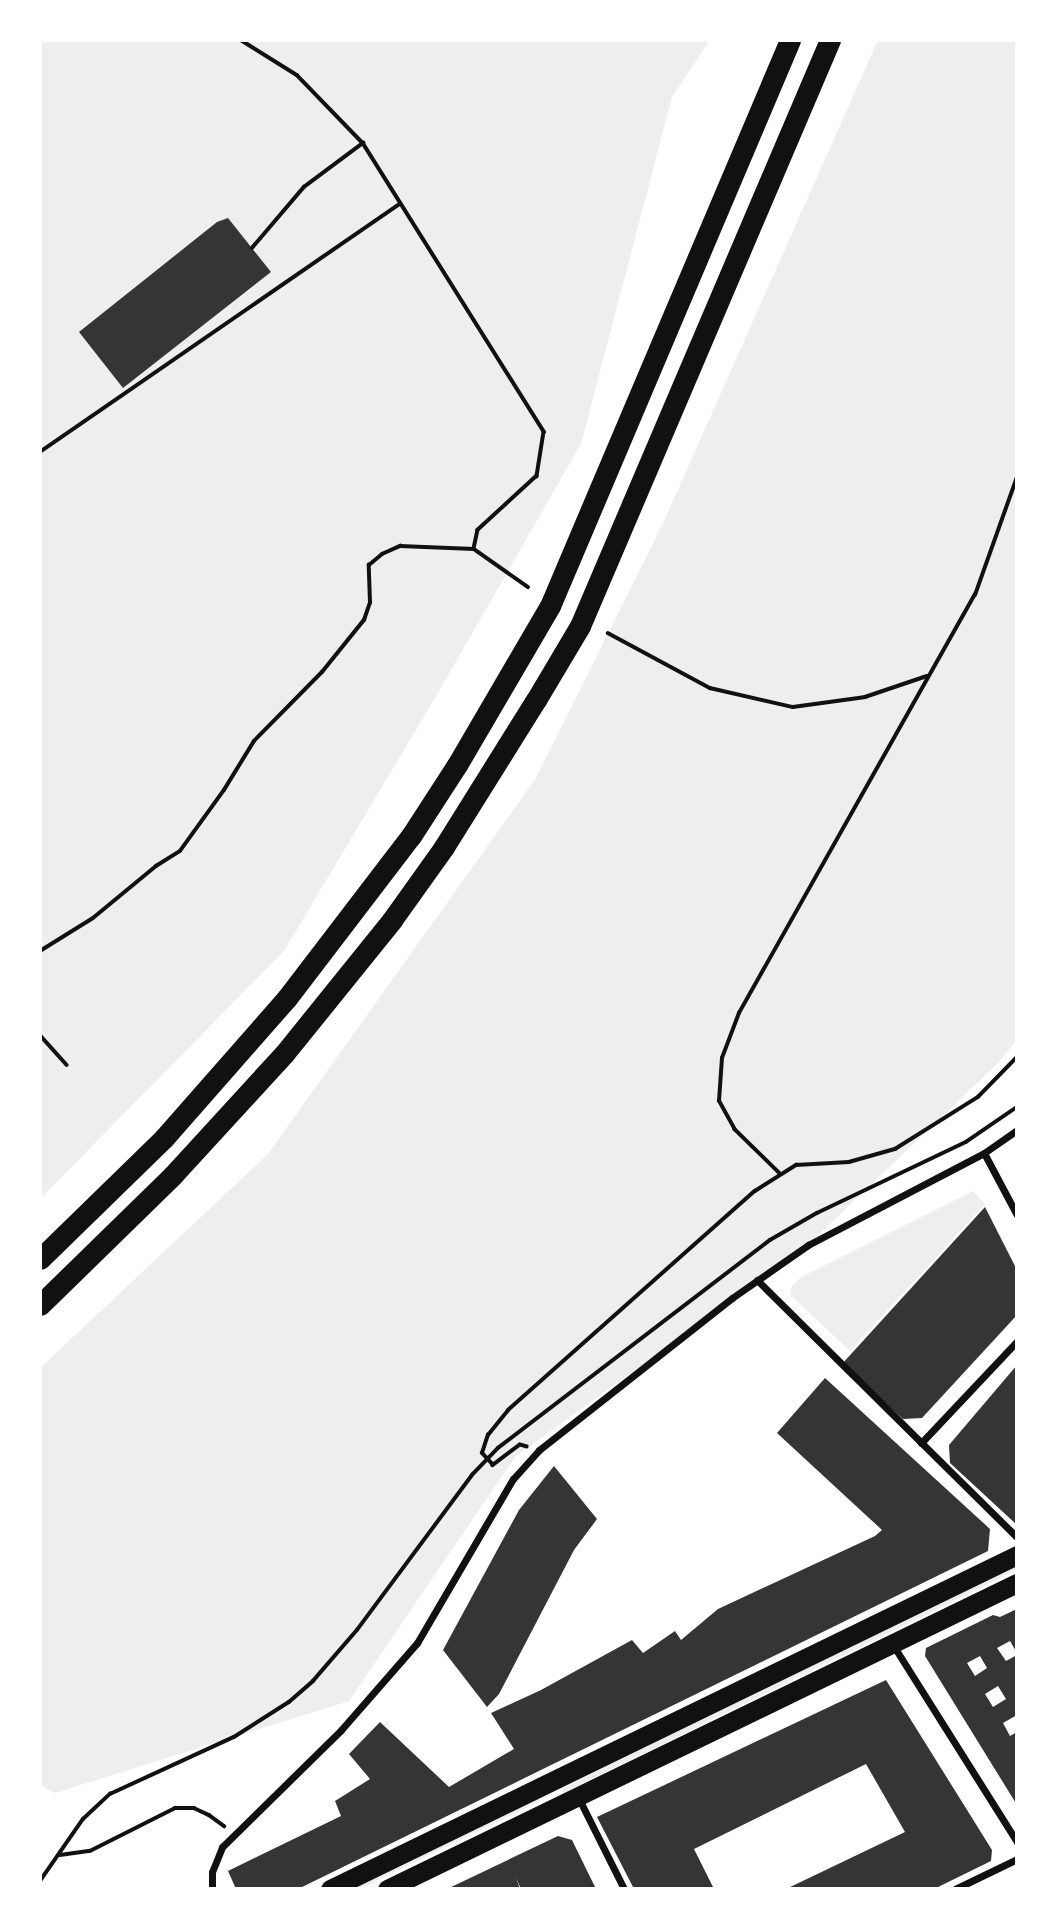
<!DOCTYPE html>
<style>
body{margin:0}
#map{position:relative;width:1057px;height:1929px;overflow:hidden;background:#fff;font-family:"Source Serif 4",serif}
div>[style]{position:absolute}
.green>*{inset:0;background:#eee}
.building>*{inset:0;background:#353535}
.path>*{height:3.5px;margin:-1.75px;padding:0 1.75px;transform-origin:1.75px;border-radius:1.75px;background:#111}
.minor>*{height:7px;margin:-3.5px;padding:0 3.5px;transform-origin:3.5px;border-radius:3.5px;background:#111}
.trunk>*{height:19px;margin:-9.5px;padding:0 9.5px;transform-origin:9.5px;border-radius:9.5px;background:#111}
.motorway>*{height:21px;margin:-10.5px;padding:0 10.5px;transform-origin:10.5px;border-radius:10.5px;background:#111}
span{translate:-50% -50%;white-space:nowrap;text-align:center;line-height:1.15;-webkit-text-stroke:7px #fff;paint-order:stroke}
.frame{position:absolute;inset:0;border:42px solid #fff;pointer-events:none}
</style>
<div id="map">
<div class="green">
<i style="clip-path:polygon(40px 40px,710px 40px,672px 97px,581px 444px,435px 698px,284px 951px,40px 1199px)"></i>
<i style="clip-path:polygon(878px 40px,1017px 40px,1017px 1039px,1000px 1061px,808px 1245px,515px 1457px,349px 1701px,55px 1793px,40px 1785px,40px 1368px,268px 1154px,536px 778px,664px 521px)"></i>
<i style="clip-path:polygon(973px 1191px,985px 1204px,850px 1351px,790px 1295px,792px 1286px,801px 1277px)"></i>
<i style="clip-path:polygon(1017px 1566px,1017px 1570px,563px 1793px,562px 1789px,714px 1712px)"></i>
<i style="clip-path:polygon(539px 1797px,540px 1801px,360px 1889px,352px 1889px)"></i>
</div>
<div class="building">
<i style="clip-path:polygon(228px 218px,271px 272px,123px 388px,79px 332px,217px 222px)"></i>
<i style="clip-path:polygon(985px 1207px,1017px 1270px,1017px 1315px,922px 1418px,903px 1419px,842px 1364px)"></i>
<i style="clip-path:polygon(1017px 1365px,1017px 1525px,950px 1463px,949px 1445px)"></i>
<i style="clip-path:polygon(825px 1378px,990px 1529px,988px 1551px,298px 1889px,236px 1889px,228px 1871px,341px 1816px,335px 1801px,370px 1779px,349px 1754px,380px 1722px,449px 1787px,514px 1749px,491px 1713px,541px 1690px,632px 1640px,643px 1653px,675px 1631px,681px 1640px,718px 1609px,875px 1536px,882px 1530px,777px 1433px)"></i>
<i style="clip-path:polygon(554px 1466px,597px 1519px,574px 1550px,499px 1694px,487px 1707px,443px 1650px,519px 1510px)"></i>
<i style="clip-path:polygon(evenodd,1017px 1609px,1017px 1653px,1010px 1641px,997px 1648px,1006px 1661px,1017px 1655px,1017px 1715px,1003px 1723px,1010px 1736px,1017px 1732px,1017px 1805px,925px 1656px,926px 1648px,993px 1615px,1000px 1617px,1017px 1609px,980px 1656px,987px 1668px,975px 1676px,967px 1663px,980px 1656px,1017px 1609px,998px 1686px,1006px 1699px,993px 1707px,985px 1694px,998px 1686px)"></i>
<i style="clip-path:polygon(886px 1680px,992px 1850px,991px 1861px,934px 1889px,786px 1889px,905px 1832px,866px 1764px,694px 1849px,714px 1889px,634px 1889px,597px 1817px)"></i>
<i style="clip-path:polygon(558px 1836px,572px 1840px,596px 1889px,521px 1889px,516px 1878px,520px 1889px,447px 1889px)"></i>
</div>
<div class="path">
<i style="left:241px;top:40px;width:66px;rotate:32deg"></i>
<i style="left:297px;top:75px;width:95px;rotate:45.9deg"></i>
<i style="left:363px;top:143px;width:341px;rotate:57.9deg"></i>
<i style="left:544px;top:432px;width:45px;rotate:99deg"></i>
<i style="left:537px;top:476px;width:80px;rotate:137.5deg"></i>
<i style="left:478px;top:530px;width:19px;rotate:102deg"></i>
<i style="left:474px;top:549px;width:66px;rotate:35.1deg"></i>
<i style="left:252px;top:248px;width:80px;rotate:-49.6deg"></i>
<i style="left:304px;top:187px;width:74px;rotate:-36.7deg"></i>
<i style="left:40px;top:452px;width:437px;rotate:-34.6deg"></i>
<i style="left:608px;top:633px;width:116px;rotate:28.3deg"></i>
<i style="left:710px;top:688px;width:85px;rotate:12.9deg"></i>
<i style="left:793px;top:707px;width:73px;rotate:-7.9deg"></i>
<i style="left:865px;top:697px;width:65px;rotate:-18.7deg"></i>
<i style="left:40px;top:951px;width:62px;rotate:-31.9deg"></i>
<i style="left:93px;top:918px;width:82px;rotate:-39.5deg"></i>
<i style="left:156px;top:866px;width:28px;rotate:-32deg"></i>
<i style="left:180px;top:851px;width:75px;rotate:-54.2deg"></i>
<i style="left:224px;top:790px;width:57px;rotate:-58.5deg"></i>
<i style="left:254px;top:741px;width:97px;rotate:-45.4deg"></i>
<i style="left:322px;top:672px;width:67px;rotate:-51.1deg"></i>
<i style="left:364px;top:620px;width:18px;rotate:-71deg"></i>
<i style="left:370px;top:603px;width:38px;rotate:-92deg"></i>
<i style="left:369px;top:565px;width:17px;rotate:-40deg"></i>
<i style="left:382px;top:554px;width:20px;rotate:-24deg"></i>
<i style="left:400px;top:546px;width:74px;rotate:2.3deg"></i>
<i style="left:40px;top:1035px;width:40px;rotate:48deg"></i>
<i style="left:779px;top:1173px;width:62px;rotate:-135.7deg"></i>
<i style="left:735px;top:1130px;width:33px;rotate:-119deg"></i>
<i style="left:719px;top:1101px;width:43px;rotate:-86deg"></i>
<i style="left:722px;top:1058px;width:48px;rotate:-69.3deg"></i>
<i style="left:739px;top:1013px;width:480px;rotate:-60.6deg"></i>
<i style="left:975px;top:595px;width:125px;rotate:-70.4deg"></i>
<i style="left:527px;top:1447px;width:7px;rotate:-164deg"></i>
<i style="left:520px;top:1445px;width:34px;rotate:143deg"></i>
<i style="left:493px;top:1465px;width:16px;rotate:-133deg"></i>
<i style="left:482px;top:1453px;width:19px;rotate:-72deg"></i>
<i style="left:488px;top:1435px;width:32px;rotate:-51deg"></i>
<i style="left:508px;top:1410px;width:330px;rotate:-41.6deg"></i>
<i style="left:755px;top:1191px;width:49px;rotate:-32.4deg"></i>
<i style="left:796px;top:1165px;width:53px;rotate:-3.2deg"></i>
<i style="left:849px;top:1162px;width:48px;rotate:-15.8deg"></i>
<i style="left:895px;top:1149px;width:98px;rotate:-32.1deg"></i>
<i style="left:978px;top:1097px;width:56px;rotate:-45.7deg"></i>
<i style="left:60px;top:1855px;width:30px;rotate:-8deg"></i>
<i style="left:90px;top:1851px;width:95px;rotate:-26.8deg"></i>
<i style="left:175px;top:1808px;width:19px"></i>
<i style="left:194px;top:1808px;width:17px;rotate:25deg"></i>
<i style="left:209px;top:1815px;width:19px;rotate:36deg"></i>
<i style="left:40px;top:1881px;width:75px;rotate:-55.3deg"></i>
<i style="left:83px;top:1819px;width:37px;rotate:-43deg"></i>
<i style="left:110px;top:1794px;width:136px;rotate:-24.7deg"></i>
<i style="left:234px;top:1737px;width:65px;rotate:-32.5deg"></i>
<i style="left:289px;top:1702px;width:32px;rotate:-41deg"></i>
<i style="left:313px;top:1681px;width:67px;rotate:-49.2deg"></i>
<i style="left:357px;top:1630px;width:193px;rotate:-53.4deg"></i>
<i style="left:472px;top:1475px;width:37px;rotate:-46deg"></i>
<i style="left:498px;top:1448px;width:342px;rotate:-37.4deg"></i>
<i style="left:770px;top:1240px;width:54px;rotate:-29.9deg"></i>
<i style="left:817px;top:1213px;width:165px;rotate:-25.5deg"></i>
<i style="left:966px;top:1142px;width:62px;rotate:-34.5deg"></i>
</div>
<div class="minor">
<i style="left:984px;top:1153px;width:70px;rotate:62deg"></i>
<i style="left:757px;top:1280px;width:366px;rotate:44.7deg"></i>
<i style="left:921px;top:1443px;width:140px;rotate:-46.7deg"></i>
<i style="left:893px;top:1645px;width:233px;rotate:57.8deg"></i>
<i style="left:578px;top:1797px;width:103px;rotate:63.4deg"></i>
<i style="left:212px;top:1889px;width:17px;rotate:-90deg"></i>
<i style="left:212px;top:1872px;width:27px;rotate:-68deg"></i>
<i style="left:222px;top:1847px;width:167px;rotate:-44.5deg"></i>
<i style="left:341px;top:1730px;width:116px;rotate:-48.9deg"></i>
<i style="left:417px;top:1643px;width:190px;rotate:-59.7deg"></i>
<i style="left:513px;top:1479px;width:39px;rotate:-48deg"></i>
<i style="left:539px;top:1450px;width:246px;rotate:-38.2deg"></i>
<i style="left:732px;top:1298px;width:93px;rotate:-34.9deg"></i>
<i style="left:808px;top:1245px;width:199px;rotate:-27.6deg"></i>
<i style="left:984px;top:1153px;width:40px;rotate:-34.9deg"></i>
<i style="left:955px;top:1889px;width:69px;rotate:-25.8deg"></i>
</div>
<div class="trunk">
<i style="left:330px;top:1889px;width:764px;rotate:-25.93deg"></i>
<i style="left:387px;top:1889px;width:700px;rotate:-25.91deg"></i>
</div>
<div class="motorway">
<i style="left:40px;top:1259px;width:173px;rotate:-44.3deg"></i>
<i style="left:164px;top:1138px;width:186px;rotate:-48.7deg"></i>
<i style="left:287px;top:998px;width:204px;rotate:-52.6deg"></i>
<i style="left:411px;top:836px;width:85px;rotate:-57.1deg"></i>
<i style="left:457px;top:765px;width:184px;rotate:-59.7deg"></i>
<i style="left:550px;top:606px;width:615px;rotate:-67.02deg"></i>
<i style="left:40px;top:1305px;width:186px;rotate:-44.3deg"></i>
<i style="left:173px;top:1175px;width:164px;rotate:-47.5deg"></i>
<i style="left:284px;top:1054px;width:172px;rotate:-51.1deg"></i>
<i style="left:392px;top:920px;width:90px;rotate:-54.5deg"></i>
<i style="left:444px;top:847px;width:173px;rotate:-58deg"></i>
<i style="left:536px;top:700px;width:86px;rotate:-59.3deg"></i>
<i style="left:580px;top:626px;width:637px;rotate:-66.9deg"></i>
</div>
<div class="frame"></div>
</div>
